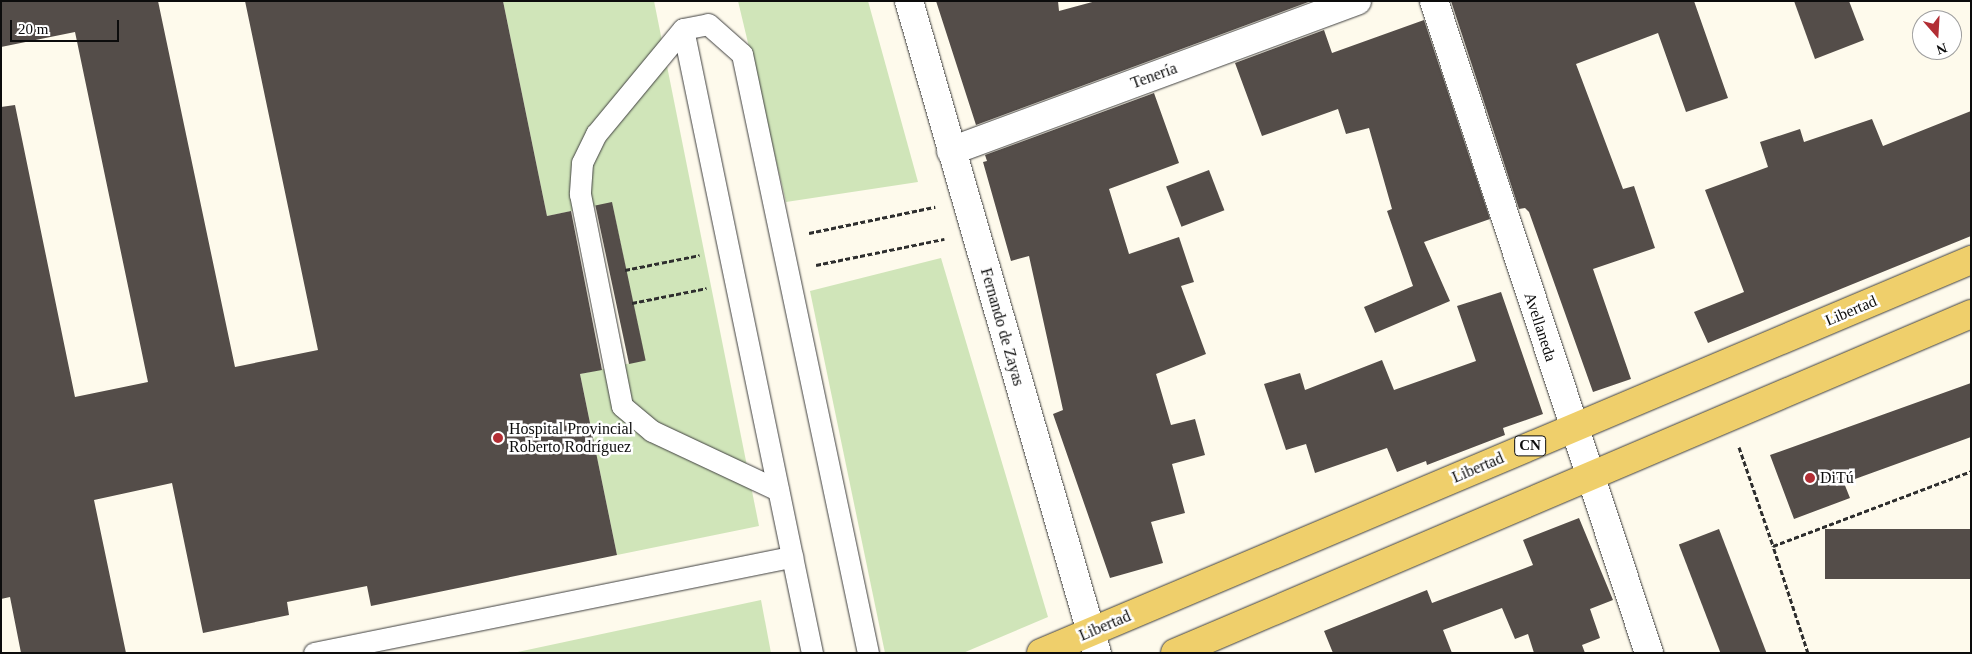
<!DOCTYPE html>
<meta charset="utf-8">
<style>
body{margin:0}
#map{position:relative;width:1972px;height:654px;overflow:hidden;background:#fefaec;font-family:"Times New Roman",serif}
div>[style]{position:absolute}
.green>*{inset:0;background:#d0e5b9}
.building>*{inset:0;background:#544d49;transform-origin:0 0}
.path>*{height:3px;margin-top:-1.5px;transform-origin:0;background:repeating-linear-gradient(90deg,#2e2e2e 0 5px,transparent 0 7.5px)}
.roads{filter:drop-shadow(0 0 1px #3f3f3f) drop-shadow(0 0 1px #3f3f3f)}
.service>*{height:21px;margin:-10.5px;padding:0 10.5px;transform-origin:10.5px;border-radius:10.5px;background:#fff}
.minor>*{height:28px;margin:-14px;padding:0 14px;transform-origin:14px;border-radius:14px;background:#fff}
.tertiary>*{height:28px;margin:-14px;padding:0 14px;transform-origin:14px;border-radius:14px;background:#fff}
.primary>*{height:28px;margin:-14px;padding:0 14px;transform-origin:14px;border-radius:14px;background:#efcf6b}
.dots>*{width:14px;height:14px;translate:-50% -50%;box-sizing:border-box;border:2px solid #fff;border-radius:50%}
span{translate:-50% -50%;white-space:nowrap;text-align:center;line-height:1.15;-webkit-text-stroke:5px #fff;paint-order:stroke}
.shield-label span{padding:1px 4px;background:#fff;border:1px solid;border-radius:4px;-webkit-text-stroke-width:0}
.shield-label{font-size:15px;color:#0c0c0c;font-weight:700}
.street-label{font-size:16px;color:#0c0c0c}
.poi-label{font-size:16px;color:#0c0c0c}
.left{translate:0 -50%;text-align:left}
.frame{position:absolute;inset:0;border:2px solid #0c0c0c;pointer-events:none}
.north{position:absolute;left:1912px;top:10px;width:50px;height:50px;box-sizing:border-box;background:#fff;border:1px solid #9e9e9e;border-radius:50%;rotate:161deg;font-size:14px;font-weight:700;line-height:20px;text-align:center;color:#0c0c0c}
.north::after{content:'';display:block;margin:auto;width:18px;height:22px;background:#b22e34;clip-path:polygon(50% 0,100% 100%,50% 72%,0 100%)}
.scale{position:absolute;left:10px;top:20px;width:109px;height:22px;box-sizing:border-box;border:2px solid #0c0c0c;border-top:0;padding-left:6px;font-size:15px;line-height:18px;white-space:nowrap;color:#0c0c0c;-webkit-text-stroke:4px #fff;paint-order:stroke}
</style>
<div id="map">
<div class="green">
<i style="clip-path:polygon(503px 1px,654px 1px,759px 526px,617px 555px,580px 374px,645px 360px,612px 203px,547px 216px)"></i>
<i style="clip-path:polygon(738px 1px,868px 1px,918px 182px,786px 202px)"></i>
<i style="clip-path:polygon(941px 258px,1048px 617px,963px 653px,885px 653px,810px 291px)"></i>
<i style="clip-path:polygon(761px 600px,771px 653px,513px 653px)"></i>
</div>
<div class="building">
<i style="clip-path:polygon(1px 1px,158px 1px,235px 367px,318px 350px,245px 1px,503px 1px,547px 216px,571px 211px,602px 370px,580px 374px,617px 555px,371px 606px,367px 586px,287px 602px,289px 615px,203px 633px,172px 483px,94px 500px,126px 653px,21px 653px,10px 597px,1px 599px,1px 107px,15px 105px,75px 397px,148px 382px,75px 32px,1px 47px)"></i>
<i style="clip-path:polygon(936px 1px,1058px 1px,1059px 11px,1096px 1px,1311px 1px,976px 125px)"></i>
<i style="clip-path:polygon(1451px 1px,1694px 1px,1728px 98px,1686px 112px,1658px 33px,1576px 64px,1623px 189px,1634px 186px,1655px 248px,1593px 269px,1631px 379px,1593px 392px,1529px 212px,1525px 208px,1519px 209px)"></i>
<i style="clip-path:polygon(1794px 1px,1849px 1px,1864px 40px,1815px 59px)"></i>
<i style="clip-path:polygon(1424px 20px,1490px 219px,1424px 242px,1450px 301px,1375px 333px,1364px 307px,1413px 286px,1387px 211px,1392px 209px,1369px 128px,1346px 134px,1338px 109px,1262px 136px,1235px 63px,1324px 30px,1332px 53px)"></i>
<i style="clip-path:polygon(1154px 93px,1179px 163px,1109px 189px,1129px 254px,1179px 237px,1194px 282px,1181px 286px,1206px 354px,1156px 374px,1171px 425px,1195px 419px,1205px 455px,1172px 464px,1185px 513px,1151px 522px,1163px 563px,1110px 578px,1053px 414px,1063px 410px,1029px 256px,1011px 261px,983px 162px,987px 161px,985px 155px)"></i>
<i style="clip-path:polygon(1971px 111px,1971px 236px,1708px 343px,1694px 312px,1744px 292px,1705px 190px,1768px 167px,1760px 142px,1800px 129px,1804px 142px,1872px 119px,1883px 146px)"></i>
<i style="left:1209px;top:170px;width:43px;height:46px;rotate:69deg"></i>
<i style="left:612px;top:202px;width:162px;height:17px;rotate:78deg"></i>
<i style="clip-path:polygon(1501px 292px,1543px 414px,1503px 428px,1505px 435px,1427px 465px,1426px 461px,1397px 472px,1387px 448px,1315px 473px,1306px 444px,1286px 450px,1264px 384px,1300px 373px,1305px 390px,1382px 360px,1394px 390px,1476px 361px,1457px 306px)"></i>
<i style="clip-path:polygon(1971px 383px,1971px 437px,1844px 483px,1850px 498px,1794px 519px,1770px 455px)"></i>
<i style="clip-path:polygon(1579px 518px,1613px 600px,1590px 609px,1600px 638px,1582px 645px,1585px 653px,1534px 653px,1528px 634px,1515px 639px,1502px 608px,1443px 630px,1452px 653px,1333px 653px,1324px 631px,1427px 590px,1432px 603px,1533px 565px,1523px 540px)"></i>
<i style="left:1719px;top:529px;width:133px;height:43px;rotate:69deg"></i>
<i style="left:1971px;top:529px;width:50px;height:146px;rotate:90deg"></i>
</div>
<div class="path">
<i style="left:809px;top:233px;width:129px;rotate:-11.7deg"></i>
<i style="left:816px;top:265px;width:131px;rotate:-11.5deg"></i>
<i style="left:625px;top:270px;width:76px;rotate:-11.3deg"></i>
<i style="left:632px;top:303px;width:76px;rotate:-11.3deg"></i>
<i style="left:1739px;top:447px;width:105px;rotate:71deg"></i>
<i style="left:1808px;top:653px;width:113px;rotate:-108.1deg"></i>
<i style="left:1773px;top:546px;width:212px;rotate:-20.7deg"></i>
</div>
<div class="roads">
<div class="service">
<i style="left:683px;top:29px;width:136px;rotate:129.6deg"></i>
<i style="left:596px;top:134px;width:32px;rotate:116deg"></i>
<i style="left:582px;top:163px;width:31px;rotate:94deg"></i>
<i style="left:580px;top:194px;width:216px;rotate:78.8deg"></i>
<i style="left:622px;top:406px;width:39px;rotate:40deg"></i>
<i style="left:652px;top:431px;width:139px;rotate:25.1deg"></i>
<i style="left:314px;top:653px;width:488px;rotate:-11.4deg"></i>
<i style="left:812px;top:653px;width:637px;rotate:-101.68deg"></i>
<i style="left:683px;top:29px;width:25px;rotate:-11deg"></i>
<i style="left:708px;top:24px;width:45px;rotate:41.4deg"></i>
<i style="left:742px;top:54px;width:612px;rotate:78.12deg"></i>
</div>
<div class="minor">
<i style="left:1434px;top:1px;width:687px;rotate:71.75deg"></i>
<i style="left:951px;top:151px;width:433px;rotate:-20.3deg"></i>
</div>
<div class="tertiary">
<i style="left:909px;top:1px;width:679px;rotate:73.92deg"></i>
</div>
<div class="primary">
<i style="left:1041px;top:653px;width:1010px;rotate:-22.91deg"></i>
<i style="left:1175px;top:653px;width:865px;rotate:-23.07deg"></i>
</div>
</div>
<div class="dots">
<i style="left:498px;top:438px;background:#b22e34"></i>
<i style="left:1810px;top:478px;background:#b22e34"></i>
</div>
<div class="shield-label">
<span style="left:1530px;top:446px">CN</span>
</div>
<div class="street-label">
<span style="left:1154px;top:76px;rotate:-20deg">Tenería</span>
<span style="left:1851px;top:311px;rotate:-23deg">Libertad</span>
<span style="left:1002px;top:327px;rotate:74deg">Fernando de Zayas</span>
<span style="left:1540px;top:327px;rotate:72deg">Avellaneda</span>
<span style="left:1478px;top:468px;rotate:-23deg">Libertad</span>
<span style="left:1105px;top:626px;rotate:-23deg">Libertad</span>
</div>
<div class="poi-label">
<span class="left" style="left:509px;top:438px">Hospital Provincial<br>Roberto Rodríguez</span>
<span class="left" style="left:1820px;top:478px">DiTú</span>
</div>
<div class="frame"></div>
<div class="north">N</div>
<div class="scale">20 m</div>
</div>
